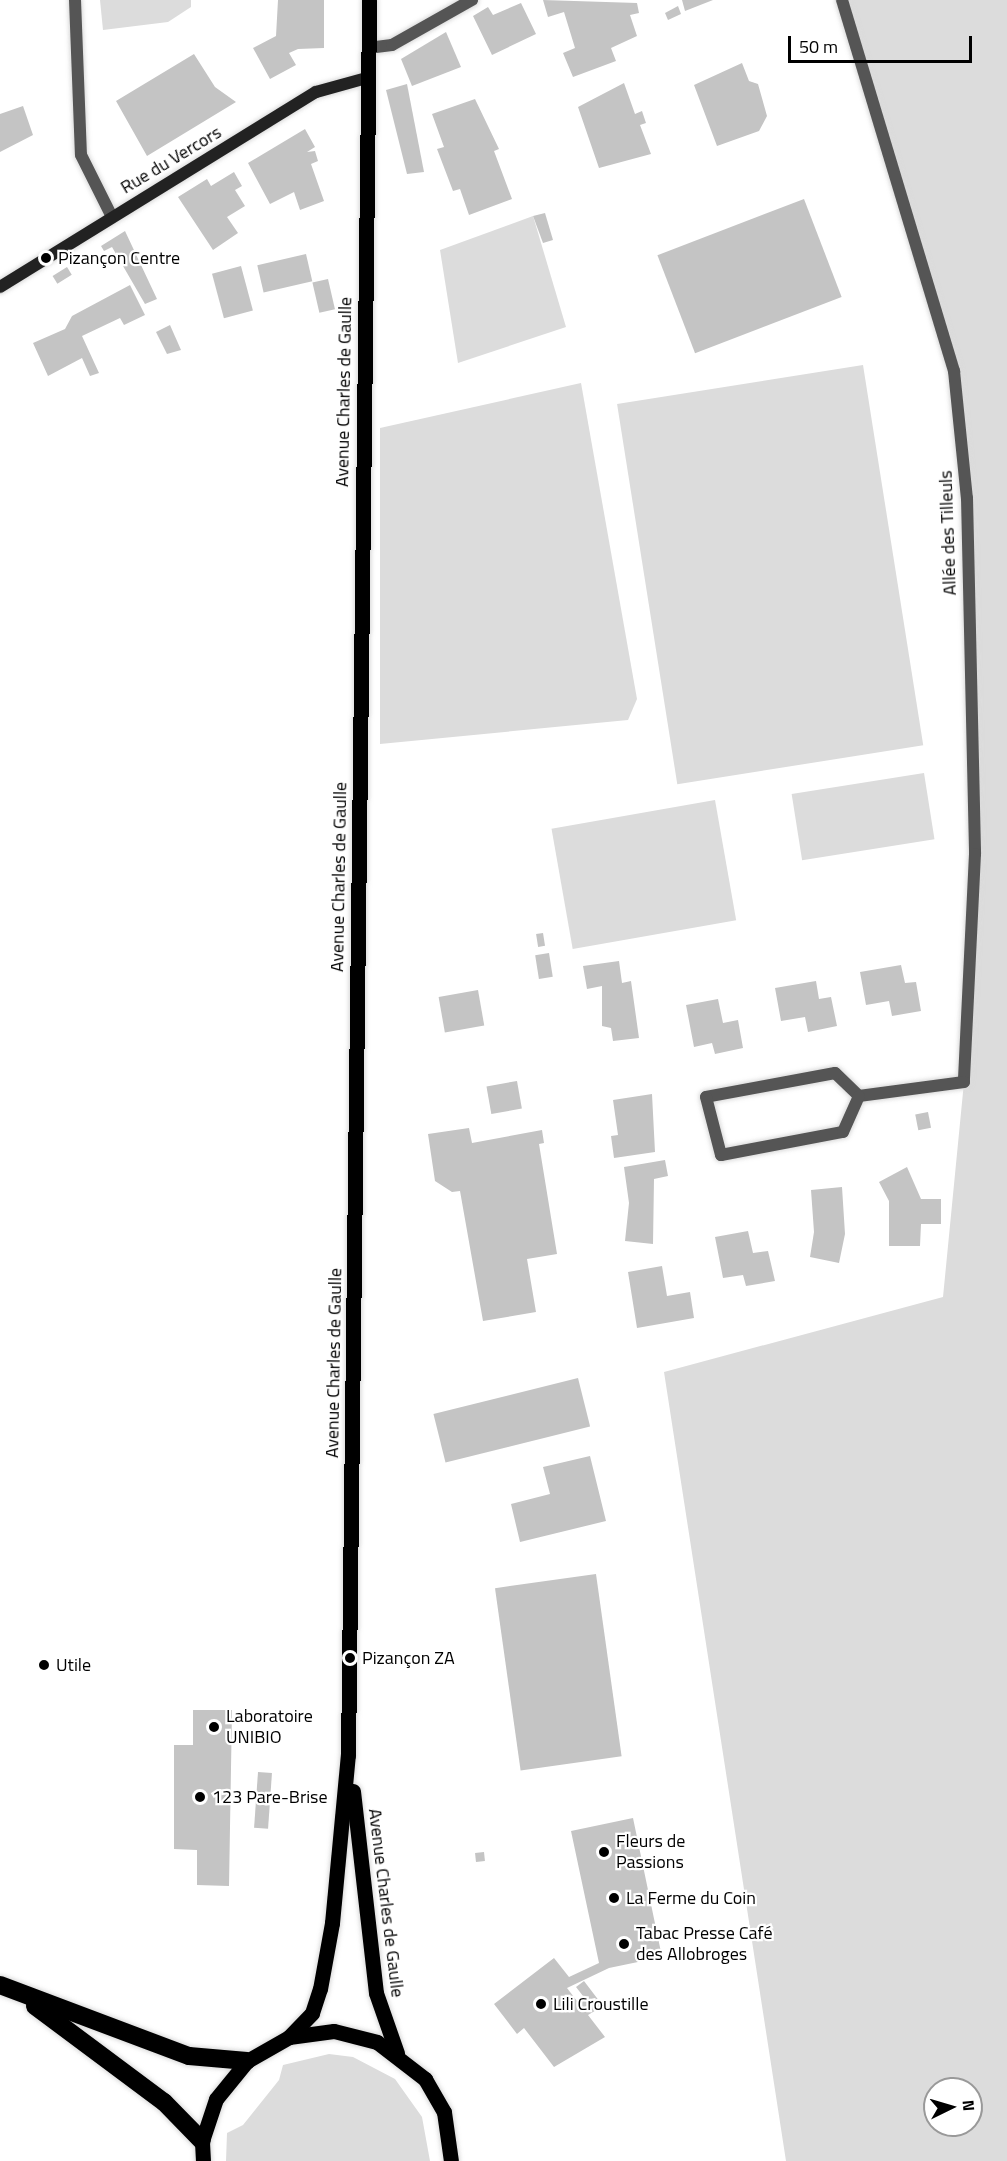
<!DOCTYPE html>
<meta charset="utf-8">
<style>
body{margin:0}
#map{position:relative;width:1007px;height:2161px;overflow:hidden;background:#fff;font-family:"Titillium Web",sans-serif}
div>[style]{position:absolute}
.green>*{inset:0;background:#dcdcdc;transform-origin:0 0}
.building>*{inset:0;background:#c4c4c4;transform-origin:0 0}
.roads{filter:drop-shadow(0 0 2px #dbdbdb) drop-shadow(0 0 2px #dbdbdb)}
.street>*{height:12px;margin:-6px;padding:0 6px;transform-origin:6px;border-radius:6px;background:#555}
.secondary>*{height:12px;margin:-6px;padding:0 6px;transform-origin:6px;border-radius:6px;background:#222}
.primary>*{height:15px;margin:-7.5px;padding:0 7.5px;transform-origin:7.5px;border-radius:7.5px;background:#000}
.highway>*{height:18px;margin:-9px;padding:0 9px;transform-origin:9px;border-radius:9px;background:#000}
.dots>*{width:16px;height:16px;translate:-50% -50%;box-sizing:border-box;border:3px solid #fff;border-radius:50%}
span{translate:-50% -50%;white-space:nowrap;text-align:center;line-height:1.15;-webkit-text-stroke:4.5px #fff;paint-order:stroke}
.street-label{font-size:18px;color:#000}
.poi-label{font-size:18px;color:#000}
.left{translate:0 -50%;text-align:left}
.north{position:absolute;left:923px;top:2077px;width:60px;height:60px;box-sizing:border-box;background:#fff;border:2px solid #999;border-radius:50%;rotate:85deg;font-size:16px;font-weight:700;line-height:24px;text-align:center;color:#000}
.north::after{content:'';display:block;margin:auto;width:21px;height:27px;background:#000;clip-path:polygon(50% 0,100% 100%,50% 72%,0 100%)}
.scale{position:absolute;left:788px;top:36px;width:184px;height:27px;box-sizing:border-box;border:3px solid #000;border-top:0;padding-left:8px;font-size:18px;line-height:21px;white-space:nowrap;color:#000;-webkit-text-stroke:4px #fff;paint-order:stroke}
</style>
<div id="map">
<div class="green">
<i style="clip-path:polygon(100px 0,191px 0,191px 7px,168px 22px,103px 30px)"></i>
<i style="clip-path:polygon(evenodd,842px 0,1007px 0,1007px 2161px,786px 2161px,664px 1372px,943px 1297px,964px 1082px,974px 869px,971px 684px,954px 371px,842px 0,935px 2089px,971px 2089px,971px 2125px,935px 2125px,935px 2089px)"></i>
<i style="clip-path:polygon(533px 216px,566px 327px,458px 363px,440px 250px)"></i>
<i style="left:863px;top:365px;width:385px;height:249px;rotate:81deg"></i>
<i style="clip-path:polygon(581px 383px,637px 699px,628px 720px,380px 744px,380px 428px)"></i>
<i style="left:924px;top:773px;width:67px;height:134px;rotate:81deg"></i>
<i style="left:715px;top:800px;width:122px;height:166px;rotate:80deg"></i>
<i style="clip-path:polygon(329px 2054px,353px 2057px,395px 2079px,422px 2117px,430px 2161px,226px 2161px,227px 2133px,243px 2125px,279px 2080px,283px 2065px)"></i>
</div>
<div class="building">
<i style="clip-path:polygon(278px 0,324px 0,324px 48px,298px 49px,289px 53px,296px 65px,270px 79px,253px 48px,276px 36px)"></i>
<i style="clip-path:polygon(543px 0,637px 3px,639px 13px,630px 15px,637px 36px,611px 48px,616px 61px,573px 77px,563px 53px,575px 48px,564px 12px,548px 17px)"></i>
<i style="clip-path:polygon(682px 0,713px 0,685px 11px)"></i>
<i style="clip-path:polygon(521px 3px,536px 34px,492px 55px,473px 16px,488px 7px,493px 15px)"></i>
<i style="clip-path:polygon(678px 6px,681px 14px,668px 20px,665px 13px)"></i>
<i style="clip-path:polygon(446px 32px,461px 67px,412px 86px,401px 59px)"></i>
<i style="clip-path:polygon(194px 54px,215px 87px,236px 102px,147px 156px,116px 101px)"></i>
<i style="clip-path:polygon(742px 63px,749px 81px,758px 84px,767px 116px,759px 131px,717px 146px,694px 85px)"></i>
<i style="clip-path:polygon(624px 83px,635px 114px,642px 111px,646px 123px,640px 125px,651px 154px,599px 168px,578px 107px)"></i>
<i style="clip-path:polygon(407px 84px,424px 172px,407px 174px,386px 90px)"></i>
<i style="clip-path:polygon(475px 99px,499px 149px,494px 151px,512px 199px,469px 215px,460px 189px,453px 191px,437px 149px,444px 147px,432px 114px)"></i>
<i style="clip-path:polygon(23px 106px,33px 135px,0 152px,0 114px)"></i>
<i style="clip-path:polygon(305px 129px,315px 147px,307px 152px,315px 151px,318px 161px,311px 164px,324px 201px,300px 210px,294px 192px,270px 204px,248px 163px)"></i>
<i style="clip-path:polygon(234px 172px,242px 186px,235px 190px,245px 206px,227px 217px,238px 233px,213px 250px,178px 197px,207px 179px,211px 186px)"></i>
<i style="left:804px;top:199px;width:105px;height:157px;rotate:69deg"></i>
<i style="clip-path:polygon(545px 213px,553px 240px,543px 243px,533px 216px)"></i>
<i style="clip-path:polygon(125px 231px,157px 299px,145px 304px,112px 247px,104px 251px,101px 246px)"></i>
<i style="left:306px;top:254px;width:28px;height:50px;rotate:77deg"></i>
<i style="left:241px;top:266px;width:46px;height:30px;rotate:75deg"></i>
<i style="left:67px;top:267px;width:9px;height:17px;rotate:58deg"></i>
<i style="left:328px;top:279px;width:31px;height:16px;rotate:77deg"></i>
<i style="clip-path:polygon(130px 285px,145px 315px,124px 325px,120px 318px,82px 336px,99px 373px,90px 376px,82px 358px,48px 376px,33px 343px,65px 329px,72px 316px)"></i>
<i style="clip-path:polygon(170px 325px,181px 350px,167px 354px,156px 332px)"></i>
<i style="left:543px;top:933px;width:13px;height:7px;rotate:81deg"></i>
<i style="left:549px;top:953px;width:24px;height:14px;rotate:81deg"></i>
<i style="clip-path:polygon(619px 961px,622px 983px,631px 981px,639px 1038px,613px 1041px,611px 1028px,602px 1026px,602px 986px,587px 989px,583px 966px)"></i>
<i style="clip-path:polygon(901px 965px,905px 983px,916px 982px,921px 1011px,892px 1016px,889px 1001px,866px 1005px,860px 972px)"></i>
<i style="clip-path:polygon(816px 981px,819px 999px,831px 997px,837px 1026px,808px 1032px,805px 1017px,781px 1021px,775px 988px)"></i>
<i style="left:478px;top:990px;width:36px;height:40px;rotate:80deg"></i>
<i style="clip-path:polygon(718px 999px,723px 1023px,738px 1020px,743px 1048px,715px 1054px,712px 1043px,694px 1047px,686px 1005px)"></i>
<i style="left:517px;top:1081px;width:28px;height:31px;rotate:80deg"></i>
<i style="clip-path:polygon(652px 1094px,655px 1152px,614px 1158px,611px 1136px,618px 1135px,613px 1100px)"></i>
<i style="left:928px;top:1112px;width:16px;height:13px;rotate:79deg"></i>
<i style="clip-path:polygon(469px 1128px,472px 1143px,542px 1130px,544px 1143px,539px 1144px,557px 1254px,527px 1259px,536px 1312px,483px 1321px,460px 1191px,452px 1192px,435px 1181px,428px 1134px)"></i>
<i style="clip-path:polygon(665px 1160px,668px 1176px,654px 1179px,653px 1244px,625px 1241px,629px 1203px,624px 1167px)"></i>
<i style="clip-path:polygon(907px 1167px,921px 1199px,941px 1199px,941px 1224px,921px 1224px,920px 1246px,889px 1246px,889px 1201px,879px 1182px)"></i>
<i style="clip-path:polygon(842px 1187px,845px 1234px,839px 1263px,810px 1257px,814px 1232px,811px 1190px)"></i>
<i style="clip-path:polygon(748px 1231px,753px 1253px,768px 1251px,775px 1281px,746px 1286px,743px 1275px,723px 1278px,715px 1237px)"></i>
<i style="clip-path:polygon(662px 1266px,667px 1296px,690px 1292px,694px 1318px,637px 1328px,628px 1272px)"></i>
<i style="left:578px;top:1378px;width:50px;height:149px;rotate:76deg"></i>
<i style="clip-path:polygon(590px 1456px,606px 1521px,520px 1542px,511px 1504px,550px 1494px,543px 1467px)"></i>
<i style="left:596px;top:1574px;width:184px;height:102px;rotate:82deg"></i>
<i style="clip-path:polygon(193px 1710px,232px 1710px,229px 1886px,197px 1885px,197px 1850px,174px 1849px,174px 1745px,193px 1745px)"></i>
<i style="left:258px;top:1772px;width:14px;height:56px;rotate:4deg"></i>
<i style="clip-path:polygon(633px 1818px,662px 1957px,609px 1968px,567px 1988px,577px 2001px,583px 1996px,576px 1987px,584px 1981px,603px 2006px,588px 2015px,605px 2037px,554px 2067px,524px 2028px,517px 2034px,494px 2004px,554px 1958px,569px 1977px,599px 1963px,571px 1831px)"></i>
<i style="left:484px;top:1852px;width:9px;height:9px;rotate:84deg"></i>
</div>
<div class="roads">
<div class="street">
<i style="left:75px;top:0;width:155px;rotate:87.8deg"></i>
<i style="left:81px;top:155px;width:69px;rotate:63.4deg"></i>
<i style="left:842px;top:0;width:388px;rotate:73.2deg"></i>
<i style="left:954px;top:371px;width:128px;rotate:84.2deg"></i>
<i style="left:967px;top:498px;width:356px;rotate:88.7deg"></i>
<i style="left:975px;top:854px;width:228px;rotate:92.8deg"></i>
<i style="left:964px;top:1082px;width:106px;rotate:172.4deg"></i>
<i style="left:859px;top:1096px;width:33px;rotate:-136deg"></i>
<i style="left:835px;top:1073px;width:131px;rotate:169.5deg"></i>
<i style="left:706px;top:1097px;width:60px;rotate:75.5deg"></i>
<i style="left:721px;top:1155px;width:124px;rotate:-10.7deg"></i>
<i style="left:843px;top:1132px;width:39px;rotate:-66deg"></i>
<i style="left:368px;top:48px;width:24px;rotate:-7deg"></i>
<i style="left:392px;top:45px;width:92px;rotate:-29.4deg"></i>
</div>
<div class="secondary">
<i style="left:0;top:287px;width:371px;rotate:-31.7deg"></i>
<i style="left:316px;top:92px;width:53px;rotate:-15.4deg"></i>
</div>
<div class="primary">
<i style="left:353px;top:1791px;width:203px;rotate:83.5deg"></i>
<i style="left:376px;top:1993px;width:64px;rotate:70.7deg"></i>
<i style="left:289px;top:2037px;width:33px;rotate:-46deg"></i>
<i style="left:312px;top:2013px;width:25px;rotate:-72deg"></i>
<i style="left:320px;top:1989px;width:67px;rotate:-79.7deg"></i>
<i style="left:332px;top:1923px;width:169px;rotate:-84.6deg"></i>
<i style="left:348px;top:1755px;width:1755px;rotate:-89.31deg"></i>
<i style="left:203px;top:2161px;width:20px;rotate:-93deg"></i>
<i style="left:202px;top:2141px;width:44px;rotate:-71.6deg"></i>
<i style="left:216px;top:2099px;width:49px;rotate:-50.8deg"></i>
<i style="left:247px;top:2061px;width:48px;rotate:-29.7deg"></i>
<i style="left:289px;top:2037px;width:45px;rotate:-7.6deg"></i>
<i style="left:334px;top:2031px;width:44px;rotate:14.3deg"></i>
<i style="left:377px;top:2042px;width:61px;rotate:37.6deg"></i>
<i style="left:425px;top:2079px;width:38px;rotate:60deg"></i>
<i style="left:444px;top:2112px;width:49px;rotate:81.9deg"></i>
</div>
<div class="highway">
<i style="left:0;top:1985px;width:202px;rotate:20.6deg"></i>
<i style="left:189px;top:2056px;width:58px;rotate:4.9deg"></i>
<i style="left:35px;top:2006px;width:161px;rotate:36.7deg"></i>
<i style="left:164px;top:2102px;width:54px;rotate:45.7deg"></i>
</div>
</div>
<div class="dots">
<i style="left:46px;top:258px;background:#000"></i>
<i style="left:350px;top:1658px;background:#000"></i>
<i style="left:44px;top:1665px;background:#000"></i>
<i style="left:214px;top:1727px;background:#000"></i>
<i style="left:200px;top:1797px;background:#000"></i>
<i style="left:604px;top:1852px;background:#000"></i>
<i style="left:614px;top:1898px;background:#000"></i>
<i style="left:624px;top:1944px;background:#000"></i>
<i style="left:541px;top:2004px;background:#000"></i>
</div>
<div class="street-label">
<span style="left:171px;top:160px;rotate:-31deg">Rue du Vercors</span>
<span style="left:344px;top:392px;rotate:-89deg">Avenue Charles de Gaulle</span>
<span style="left:948px;top:533px;rotate:-92deg">Allée des Tilleuls</span>
<span style="left:339px;top:877px;rotate:-89deg">Avenue Charles de Gaulle</span>
<span style="left:334px;top:1363px;rotate:-89deg">Avenue Charles de Gaulle</span>
<span style="left:386px;top:1903px;rotate:83deg">Avenue Charles de Gaulle</span>
</div>
<div class="poi-label">
<span class="left" style="left:58px;top:258px">Pizançon Centre</span>
<span class="left" style="left:362px;top:1658px">Pizançon ZA</span>
<span class="left" style="left:56px;top:1665px">Utile</span>
<span class="left" style="left:226px;top:1727px">Laboratoire<br>UNIBIO</span>
<span class="left" style="left:212px;top:1797px">123 Pare-Brise</span>
<span class="left" style="left:616px;top:1852px">Fleurs de<br>Passions</span>
<span class="left" style="left:626px;top:1898px">La Ferme du Coin</span>
<span class="left" style="left:636px;top:1944px">Tabac Presse Café<br>des Allobroges</span>
<span class="left" style="left:553px;top:2004px">Lili Croustille</span>
</div>
<div class="north">N</div>
<div class="scale">50 m</div>
</div>
